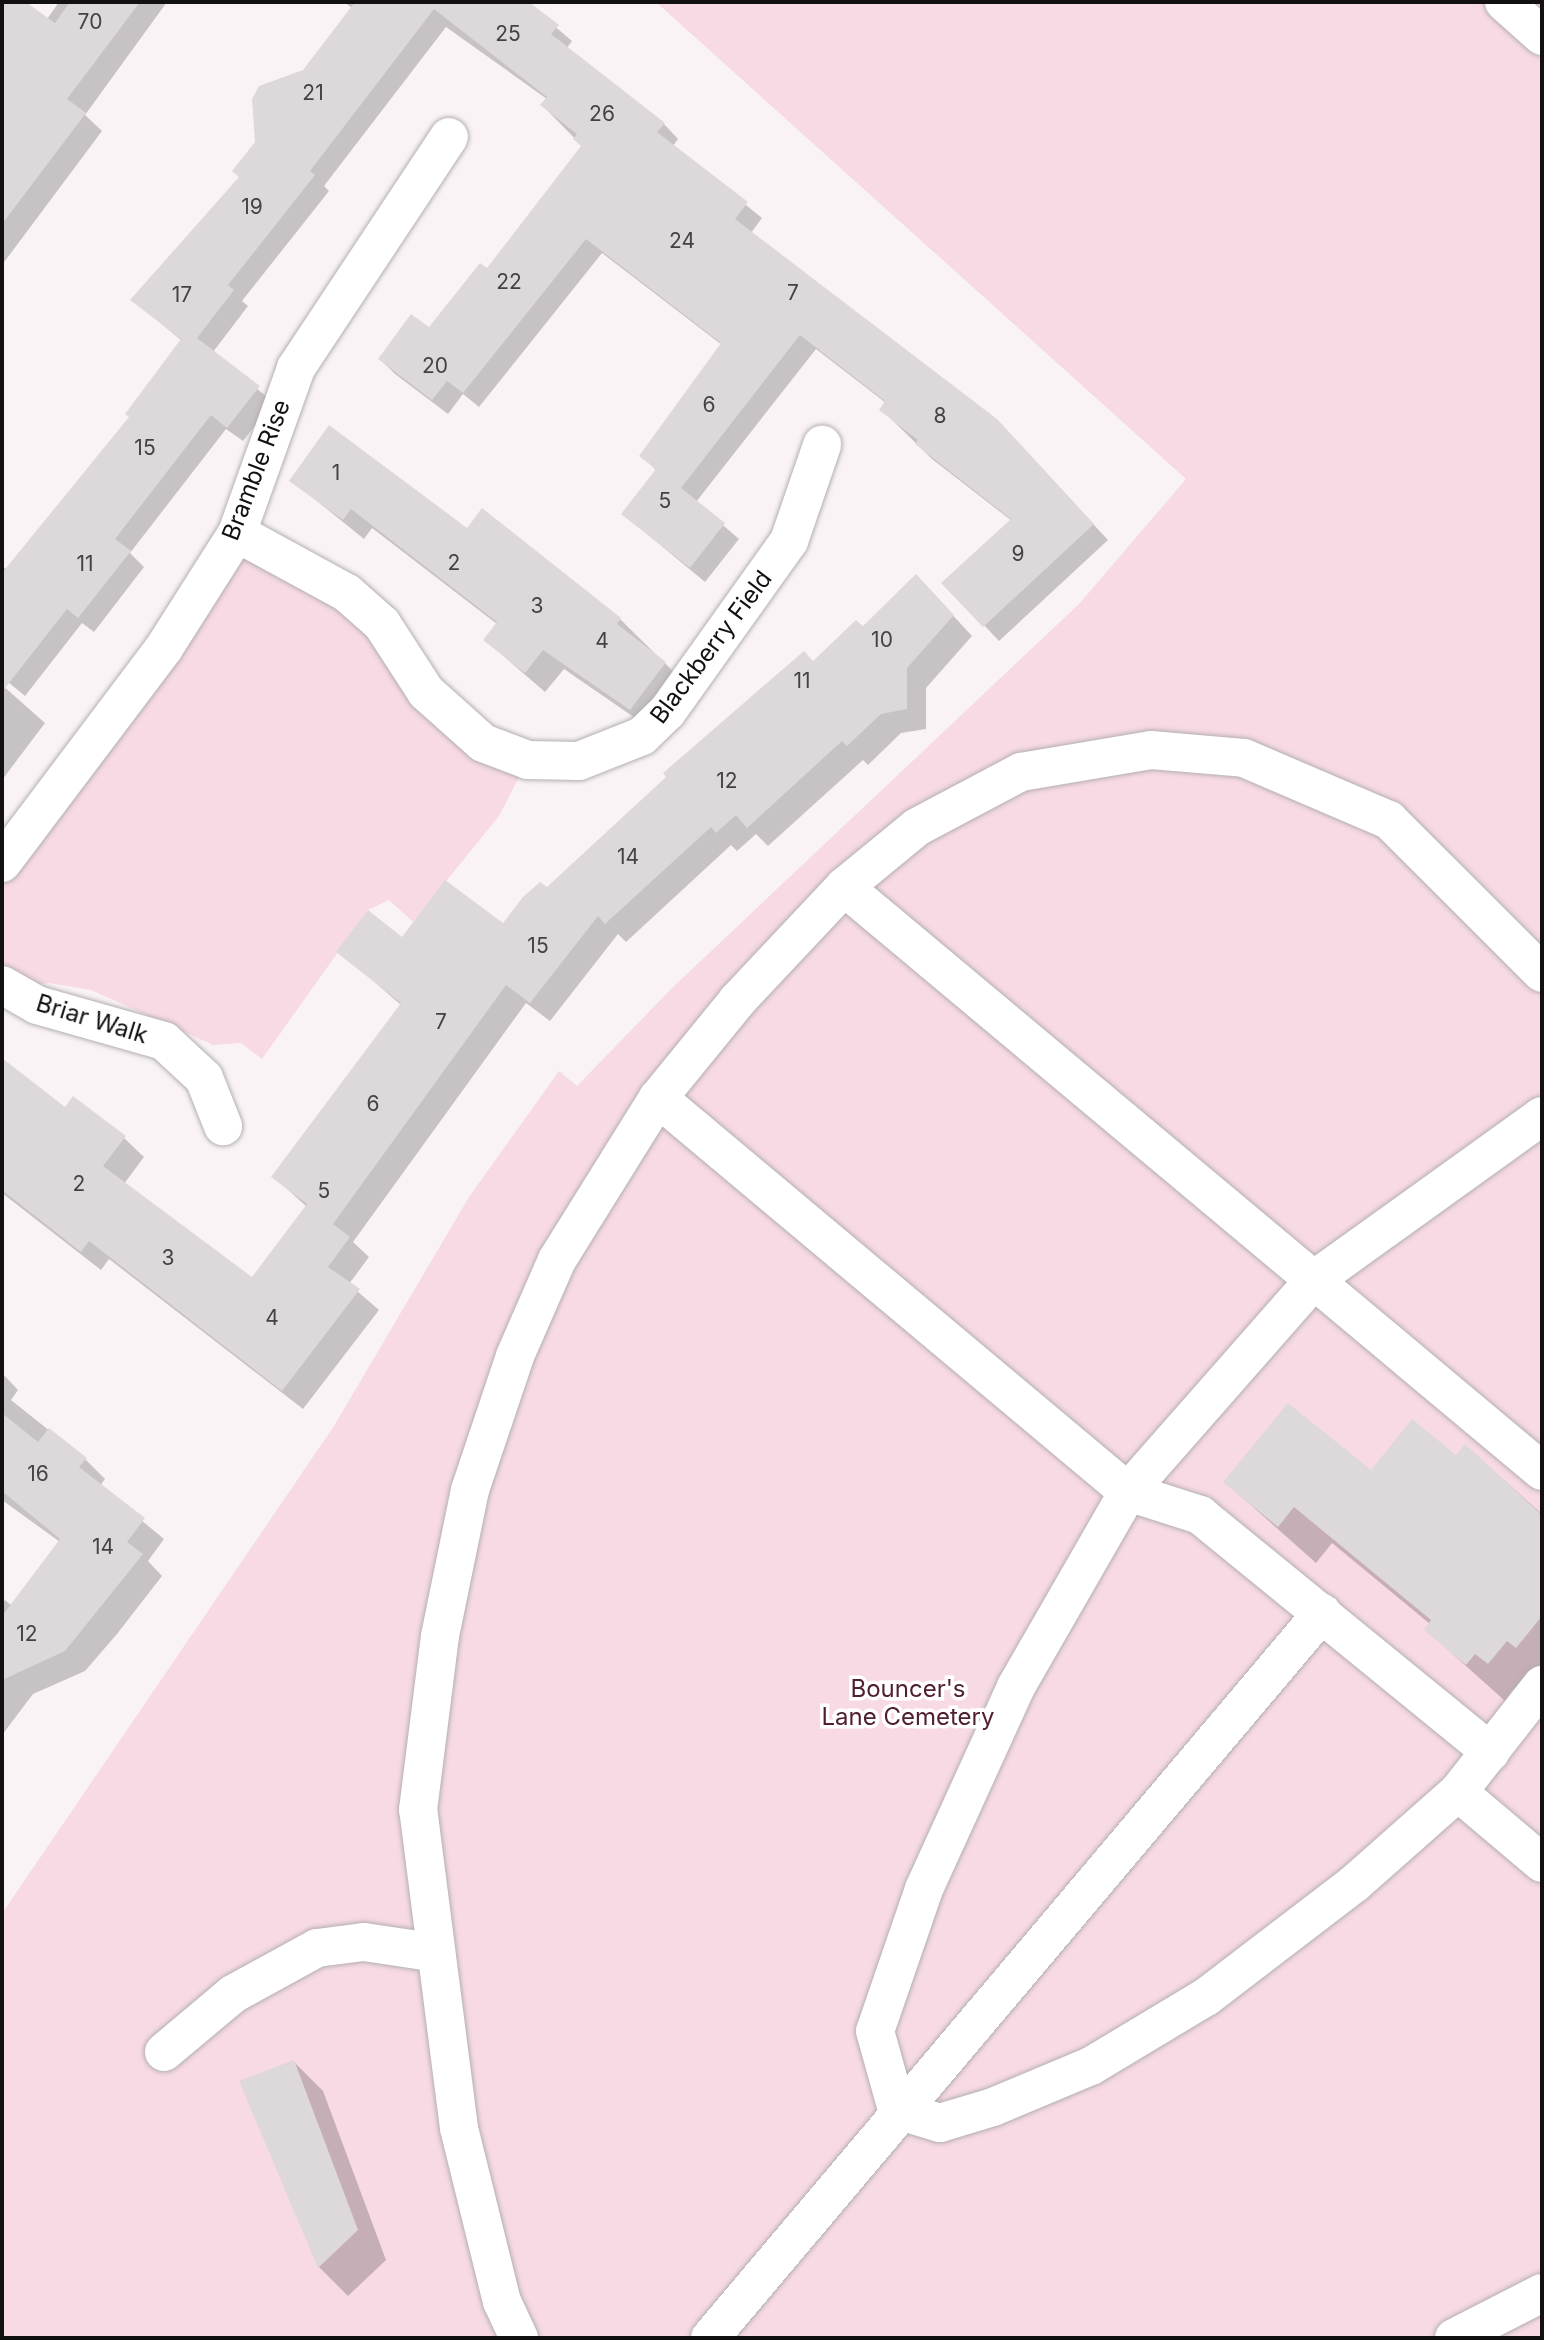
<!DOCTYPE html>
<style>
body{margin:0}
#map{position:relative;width:1544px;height:2340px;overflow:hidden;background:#f9f3f5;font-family:Inter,sans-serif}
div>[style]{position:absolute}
.green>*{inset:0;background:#f7dae3}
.shadow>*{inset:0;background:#0003}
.building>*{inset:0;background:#ddd8d9}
.roads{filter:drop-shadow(0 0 2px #b4afb0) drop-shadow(0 0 2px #b4afb0)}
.minor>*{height:38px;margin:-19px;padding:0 19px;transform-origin:19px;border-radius:19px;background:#fff}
span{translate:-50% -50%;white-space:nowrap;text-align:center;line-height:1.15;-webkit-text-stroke:7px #fff;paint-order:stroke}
.number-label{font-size:21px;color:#454243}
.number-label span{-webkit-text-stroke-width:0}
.street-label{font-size:24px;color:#121011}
.park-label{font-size:24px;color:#502032}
.frame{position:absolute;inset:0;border:4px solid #121011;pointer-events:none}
</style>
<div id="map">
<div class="green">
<i style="clip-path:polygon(656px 2px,1542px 2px,1542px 2338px,2px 2338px,3px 1912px,334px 1426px,469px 1197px,559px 1071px,577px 1086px,672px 988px,1080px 603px,1186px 479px)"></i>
<i style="clip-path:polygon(237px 533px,273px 548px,426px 692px,528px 760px,499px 816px,413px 922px,389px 900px,368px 910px,262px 1059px,241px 1043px,213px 1045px,91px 990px,49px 983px,10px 990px,2px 985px,2px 863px)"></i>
</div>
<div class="shadow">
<i style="clip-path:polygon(2px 2px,24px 2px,47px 19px,59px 2px,167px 2px,85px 115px,102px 131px,2px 265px)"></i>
<i style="clip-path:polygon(344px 2px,526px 2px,572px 41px,567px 48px,664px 124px,678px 139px,673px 146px,762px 218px,751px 233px,1012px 437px,1108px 540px,999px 641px,944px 583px,1012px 521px,932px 459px,881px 409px,886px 403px,816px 349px,696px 502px,739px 539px,705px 582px,623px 514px,657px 471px,642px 456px,722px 345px,602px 253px,479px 407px,463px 394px,448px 414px,395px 374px,380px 359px,429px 330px,487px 271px,583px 147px,542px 105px,547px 99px,446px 27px,324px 186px,329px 191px,242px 301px,248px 306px,213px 352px,273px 402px,243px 441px,226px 429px,130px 553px,144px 567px,94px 632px,82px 623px,25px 696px,2px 677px,2px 566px,6px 569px,131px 418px,182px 341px,133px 300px,240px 178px,257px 142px,352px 8px)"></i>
<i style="clip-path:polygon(291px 480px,467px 530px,620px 619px,685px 683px,651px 729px,564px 669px,545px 692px,485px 640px,497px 624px,372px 528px,364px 539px)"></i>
<i style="clip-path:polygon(935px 596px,972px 636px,926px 688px,926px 729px,901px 733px,868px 765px,863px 760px,768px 846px,756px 834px,737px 851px,731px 845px,626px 942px,618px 934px,550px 1021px,526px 1003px,353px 1242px,369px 1257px,349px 1284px,379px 1310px,303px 1409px,109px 1259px,101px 1270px,2px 1193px,2px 1060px,65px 1109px,124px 1138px,144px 1157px,124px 1184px,252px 1280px,307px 1207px,274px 1177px,401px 1005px,339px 951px,503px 925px,814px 663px,863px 629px)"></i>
<i style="clip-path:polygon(2px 685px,45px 723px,2px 780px)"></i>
<i style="clip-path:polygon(2px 1373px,18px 1390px,11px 1400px,85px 1459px,105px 1479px,100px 1486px,164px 1539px,148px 1561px,162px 1576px,117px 1634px,85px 1671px,33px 1694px,2px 1735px,2px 1605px,5px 1600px,12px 1606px,60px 1542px,2px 1500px)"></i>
<i style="clip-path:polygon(1466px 1446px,1542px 1514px,1542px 1680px,1526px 1700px,1513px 1689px,1505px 1701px,1426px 1630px,1430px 1624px,1332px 1543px,1316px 1563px,1225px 1482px,1371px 1472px,1456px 1458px)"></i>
<i style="clip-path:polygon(294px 2062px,323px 2091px,386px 2260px,348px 2296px,319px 2267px,242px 2082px)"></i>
</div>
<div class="building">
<i style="clip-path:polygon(2px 2px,26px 2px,55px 23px,70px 2px,140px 2px,67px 99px,86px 113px,2px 224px)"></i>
<i style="clip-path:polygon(355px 2px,529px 2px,559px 25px,551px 34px,665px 123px,657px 132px,748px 202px,735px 219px,997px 419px,1094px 524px,983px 627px,941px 583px,1011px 519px,915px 444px,918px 440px,879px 410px,885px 401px,800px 335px,681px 488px,725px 523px,690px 568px,621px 514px,656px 469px,639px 456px,721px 343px,586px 239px,463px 393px,447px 381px,432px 400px,378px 359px,411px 314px,429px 327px,480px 263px,487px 268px,581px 146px,573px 139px,577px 134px,540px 105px,547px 97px,434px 9px,310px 171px,315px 175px,228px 285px,234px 290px,197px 338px,260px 386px,227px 428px,211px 415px,115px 539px,131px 551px,78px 618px,67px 609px,2px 692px,2px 573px,129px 417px,125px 414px,181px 339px,130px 300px,239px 177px,232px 171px,255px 142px,252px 99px,259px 86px,303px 70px)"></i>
<i style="clip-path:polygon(329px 425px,467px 528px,482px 508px,621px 618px,617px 624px,666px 662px,630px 710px,543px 650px,525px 673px,483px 640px,497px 622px,351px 509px,343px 520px,289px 481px)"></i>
<i style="clip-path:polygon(916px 574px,954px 615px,907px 668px,907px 709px,881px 714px,847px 746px,842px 741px,747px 828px,736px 815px,716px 833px,711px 827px,605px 924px,598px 916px,530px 1003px,506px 985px,333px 1224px,350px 1237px,328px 1267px,360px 1289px,282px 1391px,89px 1241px,81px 1252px,2px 1190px,2px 1058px,65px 1107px,73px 1096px,126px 1136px,103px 1166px,252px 1277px,307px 1204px,271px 1177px,401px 1003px,336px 952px,368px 910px,402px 937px,445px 880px,503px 923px,523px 897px,540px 882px,547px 887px,666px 777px,663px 773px,804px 651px,813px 661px,856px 620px,863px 626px)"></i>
<i style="clip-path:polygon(1288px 1403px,1371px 1470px,1412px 1419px,1456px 1455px,1465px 1444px,1542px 1515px,1542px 1616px,1516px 1648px,1507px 1641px,1488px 1664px,1475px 1654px,1466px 1665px,1424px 1630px,1431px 1620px,1294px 1507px,1278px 1527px,1223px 1482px)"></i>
<i style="clip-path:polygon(2px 1413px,38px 1442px,49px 1428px,87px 1458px,79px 1467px,145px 1518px,127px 1542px,143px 1554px,65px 1651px,2px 1680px,2px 1616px,60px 1539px,2px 1491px)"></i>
<i style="clip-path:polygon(294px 2060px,358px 2230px,318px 2268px,239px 2081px)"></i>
</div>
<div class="roads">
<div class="minor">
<i style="left:1504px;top:2px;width:51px;rotate:41.8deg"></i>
<i style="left:237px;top:533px;width:125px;rotate:28.6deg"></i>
<i style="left:347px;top:593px;width:47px;rotate:41.5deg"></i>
<i style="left:382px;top:624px;width:81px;rotate:57.1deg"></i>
<i style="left:426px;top:692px;width:76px;rotate:41.8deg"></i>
<i style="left:483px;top:743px;width:48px;rotate:20.7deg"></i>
<i style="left:528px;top:760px;width:51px;rotate:1.1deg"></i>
<i style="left:579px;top:761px;width:68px;rotate:-21.6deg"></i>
<i style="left:642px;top:736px;width:35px;rotate:-44deg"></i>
<i style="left:667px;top:712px;width:210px;rotate:-54.5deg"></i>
<i style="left:789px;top:541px;width:102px;rotate:-71deg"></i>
<i style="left:2px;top:863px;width:269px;rotate:-53deg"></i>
<i style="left:164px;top:648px;width:136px;rotate:-57.6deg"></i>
<i style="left:237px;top:533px;width:175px;rotate:-70.3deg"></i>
<i style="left:296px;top:368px;width:277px;rotate:-56.5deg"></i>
<i style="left:844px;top:887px;width:910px;rotate:39.92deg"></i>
<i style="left:2px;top:985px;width:40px;rotate:29.7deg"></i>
<i style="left:37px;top:1005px;width:132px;rotate:15.8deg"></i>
<i style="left:164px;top:1041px;width:54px;rotate:42.8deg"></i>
<i style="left:204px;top:1078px;width:52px;rotate:68.4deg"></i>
<i style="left:658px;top:1098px;width:613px;rotate:39.97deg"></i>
<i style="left:1128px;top:1492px;width:76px;rotate:17.7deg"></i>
<i style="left:1200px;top:1515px;width:375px;rotate:39.2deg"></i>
<i style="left:1542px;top:1116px;width:281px;rotate:144.3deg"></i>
<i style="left:1314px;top:1280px;width:282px;rotate:131.3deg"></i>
<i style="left:1128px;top:1492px;width:225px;rotate:119.9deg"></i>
<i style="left:1016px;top:1687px;width:222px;rotate:114.5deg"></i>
<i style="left:924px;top:1889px;width:150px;rotate:109deg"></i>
<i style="left:875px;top:2031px;width:82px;rotate:74.4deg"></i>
<i style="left:897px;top:2110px;width:45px;rotate:16.8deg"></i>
<i style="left:940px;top:2123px;width:55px;rotate:-16.8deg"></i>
<i style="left:993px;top:2107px;width:106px;rotate:-22.7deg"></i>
<i style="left:1091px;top:2066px;width:134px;rotate:-31deg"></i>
<i style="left:1206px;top:1997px;width:186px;rotate:-37.4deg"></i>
<i style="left:1354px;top:1884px;width:139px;rotate:-41.5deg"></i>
<i style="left:1458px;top:1792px;width:136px;rotate:-51.9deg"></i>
<i style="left:1458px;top:1792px;width:110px;rotate:40.2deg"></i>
<i style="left:164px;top:2052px;width:90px;rotate:-40deg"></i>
<i style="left:233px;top:1994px;width:96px;rotate:-28.7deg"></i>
<i style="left:317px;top:1948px;width:47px;rotate:-7.3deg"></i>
<i style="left:364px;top:1942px;width:69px;rotate:8.4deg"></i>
<i style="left:519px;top:2338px;width:40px;rotate:-115deg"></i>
<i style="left:502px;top:2302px;width:179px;rotate:-103.9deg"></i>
<i style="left:459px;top:2128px;width:321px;rotate:-97.3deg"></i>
<i style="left:418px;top:1810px;width:175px;rotate:-82.8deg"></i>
<i style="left:440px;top:1636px;width:149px;rotate:-78.4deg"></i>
<i style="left:470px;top:1490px;width:141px;rotate:-71.4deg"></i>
<i style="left:515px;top:1356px;width:105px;rotate:-66.4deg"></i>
<i style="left:557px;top:1260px;width:191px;rotate:-58.1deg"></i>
<i style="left:658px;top:1098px;width:125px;rotate:-50.8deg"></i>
<i style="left:737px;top:1001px;width:156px;rotate:-46.8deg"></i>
<i style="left:844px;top:887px;width:94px;rotate:-39.4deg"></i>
<i style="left:917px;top:827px;width:118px;rotate:-27.9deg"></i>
<i style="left:1021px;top:772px;width:132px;rotate:-9.6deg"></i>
<i style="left:1151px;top:750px;width:93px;rotate:4.9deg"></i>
<i style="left:1244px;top:758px;width:158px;rotate:23.2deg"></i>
<i style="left:1389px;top:820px;width:216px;rotate:45deg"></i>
<i style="left:710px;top:2338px;width:949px;rotate:-49.83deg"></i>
<i style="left:1454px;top:2338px;width:99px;rotate:-27.1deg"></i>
</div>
</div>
<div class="number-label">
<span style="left:90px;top:22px">70</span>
<span style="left:508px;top:34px">25</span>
<span style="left:313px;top:93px">21</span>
<span style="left:602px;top:114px">26</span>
<span style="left:252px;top:207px">19</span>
<span style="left:682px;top:241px">24</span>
<span style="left:509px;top:282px">22</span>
<span style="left:793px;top:293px">7</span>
<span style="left:182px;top:295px">17</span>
<span style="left:435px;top:366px">20</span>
<span style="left:709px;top:405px">6</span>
<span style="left:940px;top:416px">8</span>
<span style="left:145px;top:448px">15</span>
<span style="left:336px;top:473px">1</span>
<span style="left:665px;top:501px">5</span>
<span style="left:1018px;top:554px">9</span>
<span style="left:454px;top:563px">2</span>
<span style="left:85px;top:564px">11</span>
<span style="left:537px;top:606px">3</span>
<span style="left:882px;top:640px">10</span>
<span style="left:602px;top:641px">4</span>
<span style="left:802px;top:681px">11</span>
<span style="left:727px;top:781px">12</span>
<span style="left:628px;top:857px">14</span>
<span style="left:538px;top:946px">15</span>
<span style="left:441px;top:1022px">7</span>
<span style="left:373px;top:1104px">6</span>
<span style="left:79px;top:1184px">2</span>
<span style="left:324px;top:1191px">5</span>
<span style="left:168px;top:1258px">3</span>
<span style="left:272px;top:1318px">4</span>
<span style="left:38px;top:1474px">16</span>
<span style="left:103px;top:1547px">14</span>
<span style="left:27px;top:1634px">12</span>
</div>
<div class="street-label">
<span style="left:256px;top:470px;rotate:-69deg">Bramble Rise</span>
<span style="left:711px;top:647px;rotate:-53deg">Blackberry Field</span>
<span style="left:92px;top:1019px;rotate:17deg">Briar Walk</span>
</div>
<div class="park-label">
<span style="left:908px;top:1703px">Bouncer's<br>Lane Cemetery</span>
</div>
<div class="frame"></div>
</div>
